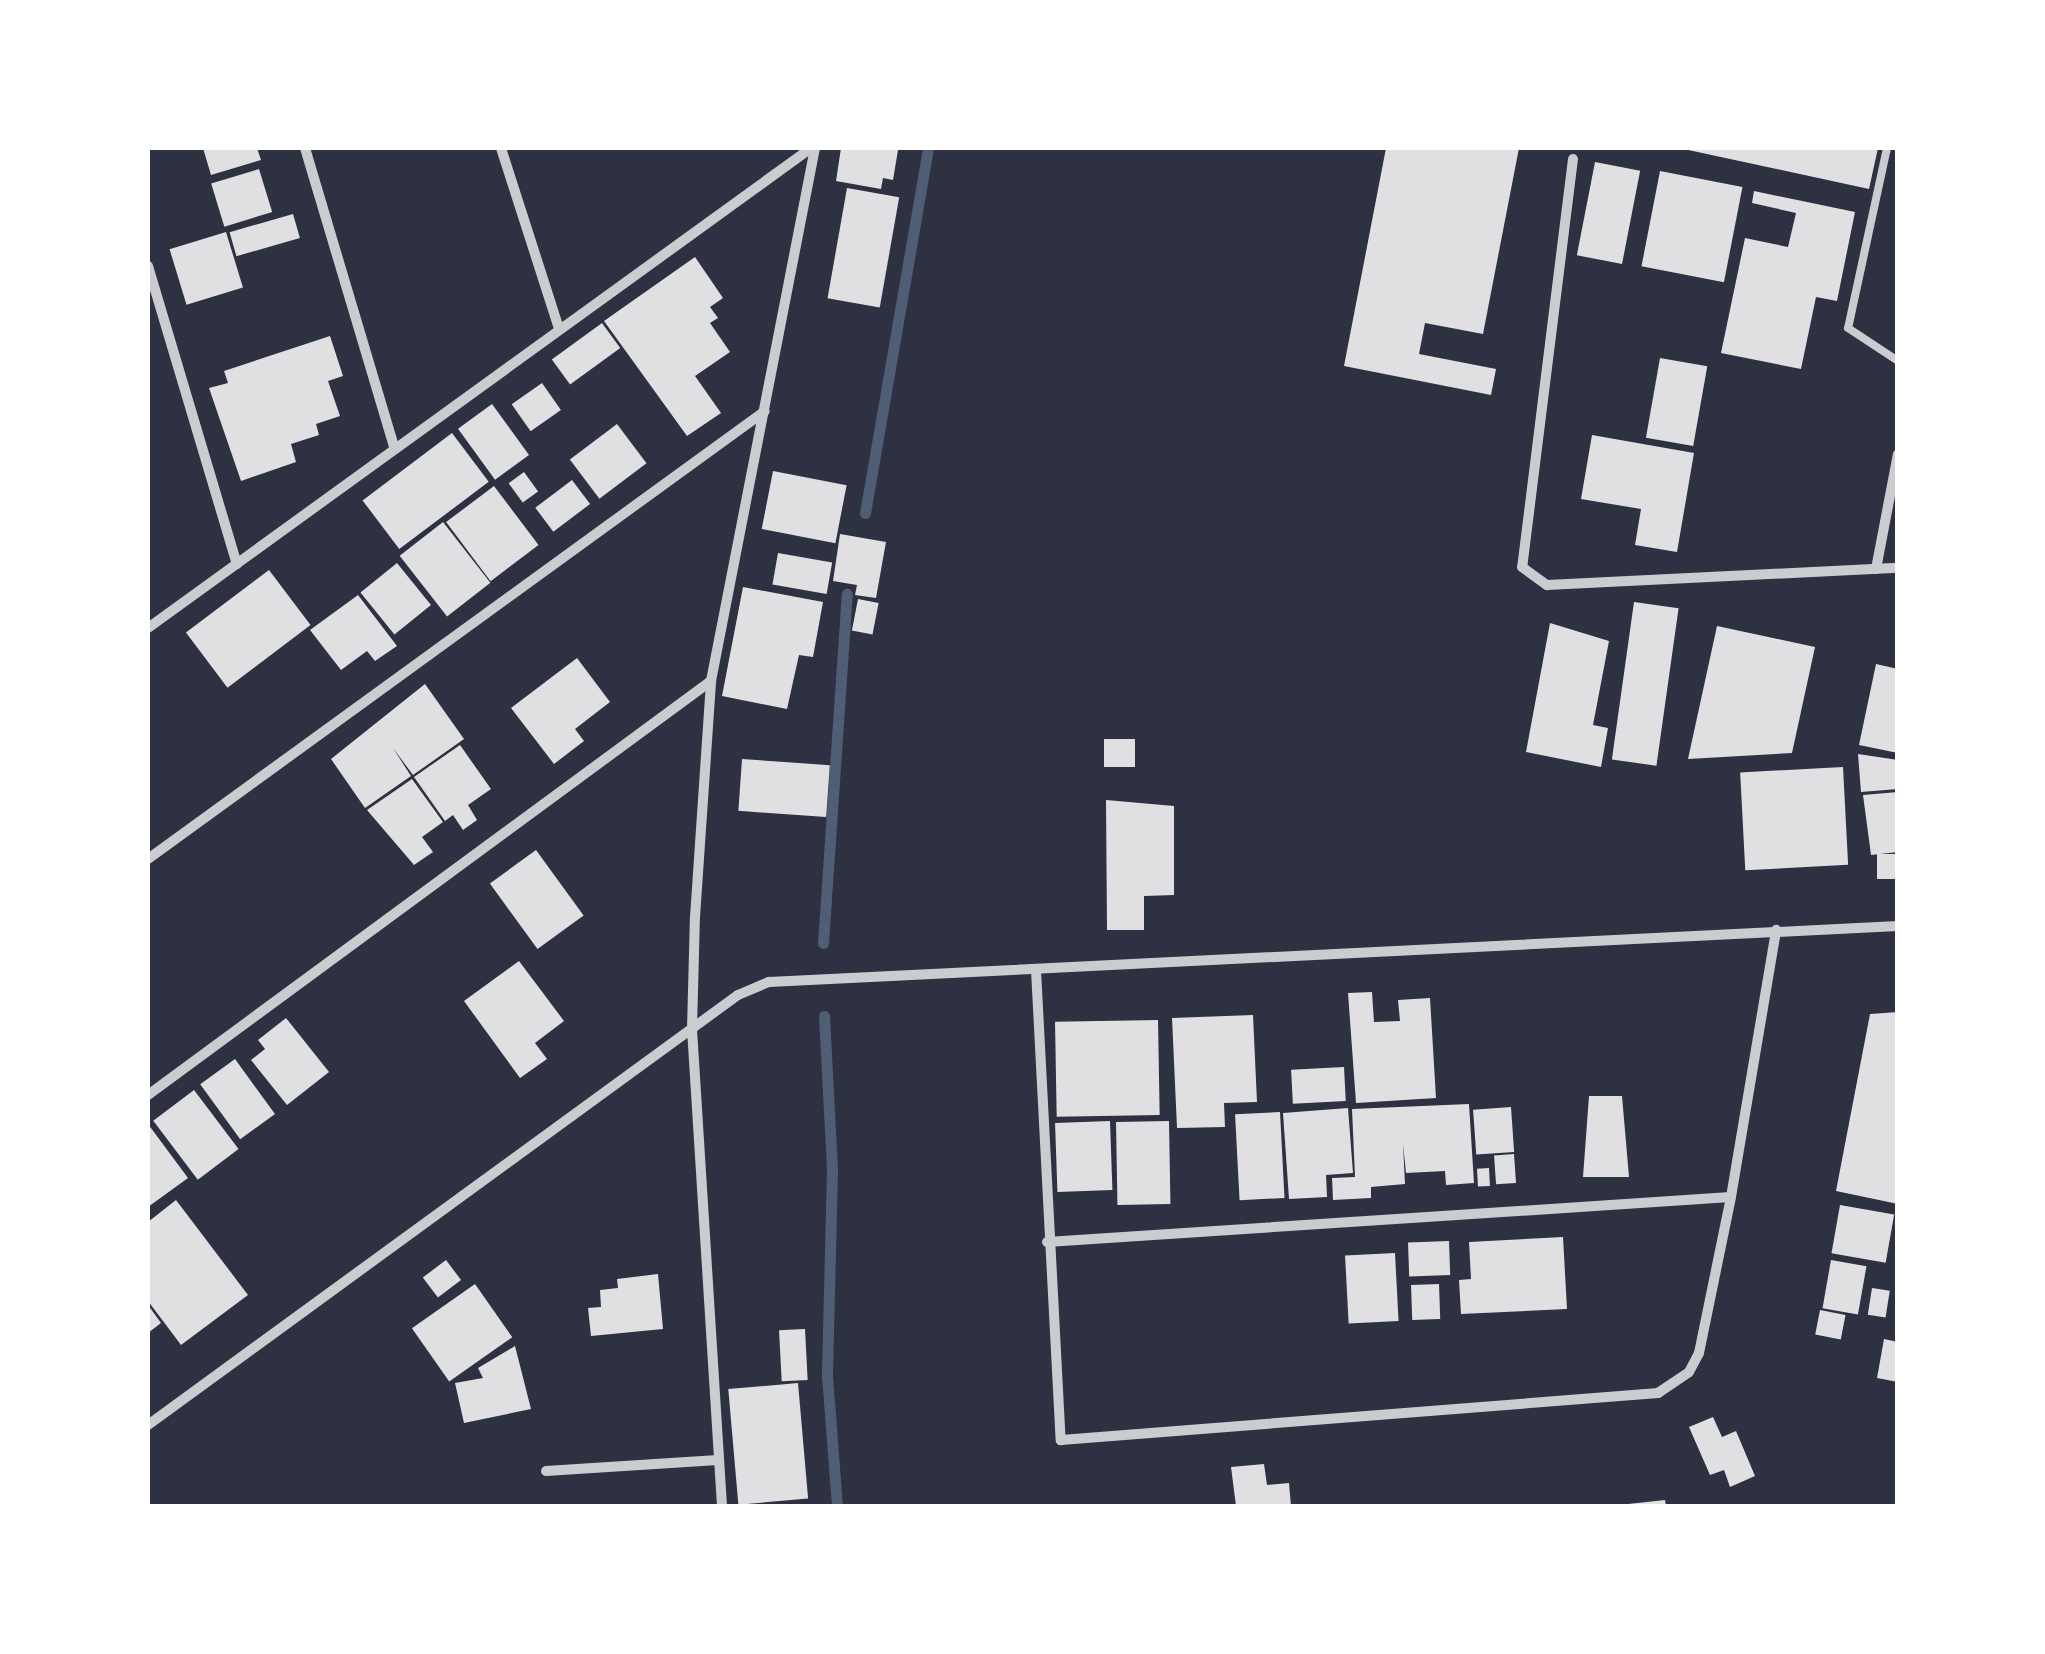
<!DOCTYPE html>
<style>
body{margin:0}
#map{position:relative;width:2045px;height:1654px;overflow:hidden;background:#2d3142;font-family:Mulish,sans-serif}
div>[style]{position:absolute}
.stream>*{height:11px;margin:-5.5px;padding:0 5.5px;transform-origin:5.5px;border-radius:5.5px;background:#4f5d75}
.building>*{inset:0;background:#e0e0e3;transform-origin:0 0}
.service>*{height:8px;margin:-4px;padding:0 4px;transform-origin:4px;border-radius:4px;background:#caccd0}
.minor>*{height:10px;margin:-5px;padding:0 5px;transform-origin:5px;border-radius:5px;background:#caccd0}
span{translate:-50% -50%;white-space:nowrap;text-align:center;line-height:1.15;-webkit-text-stroke:8px #fff;paint-order:stroke}
.frame{position:absolute;inset:0;border:150px solid #fff;pointer-events:none}
</style>
<div id="map">
<div class="stream">
<i style="left:865px;top:513px;width:370px;rotate:-80.2deg"></i>
<i style="left:823px;top:943px;width:350px;rotate:-86.1deg"></i>
<i style="left:824px;top:1016px;width:153px;rotate:87deg"></i>
<i style="left:832px;top:1169px;width:207px;rotate:91.4deg"></i>
<i style="left:827px;top:1376px;width:130px;rotate:85.6deg"></i>
</div>
<div class="building">
<i style="clip-path:polygon(203px 148px,257px 148px,261px 160px,211px 175px)"></i>
<i style="clip-path:polygon(841px 148px,898px 150px,893px 180px,883px 178px,881px 189px,836px 181px)"></i>
<i style="clip-path:polygon(1386px 148px,1519px 148px,1483px 334px,1425px 323px,1419px 354px,1496px 369px,1491px 395px,1344px 366px)"></i>
<i style="clip-path:polygon(1679px 148px,1878px 148px,1869px 189px)"></i>
<i style="left:1595px;top:162px;width:46px;height:95px;rotate:11deg"></i>
<i style="left:259px;top:169px;width:45px;height:50px;rotate:73deg"></i>
<i style="left:1660px;top:171px;width:84px;height:97px;rotate:11deg"></i>
<i style="left:847px;top:188px;width:53px;height:112px;rotate:10deg"></i>
<i style="clip-path:polygon(1754px 191px,1855px 212px,1837px 301px,1816px 297px,1801px 369px,1721px 353px,1745px 238px,1788px 247px,1796px 213px,1752px 203px)"></i>
<i style="left:293px;top:214px;width:25px;height:66px;rotate:74deg"></i>
<i style="left:226px;top:232px;width:58px;height:59px;rotate:73deg"></i>
<i style="clip-path:polygon(695px 257px,723px 298px,710px 307px,718px 318px,710px 323px,730px 352px,695px 376px,721px 413px,687px 436px,604px 321px)"></i>
<i style="left:602px;top:323px;width:31px;height:62px;rotate:54deg"></i>
<i style="clip-path:polygon(330px 336px,343px 376px,328px 381px,340px 416px,316px 424px,319px 435px,291px 444px,296px 462px,241px 481px,209px 388px,228px 383px,224px 371px)"></i>
<i style="left:1660px;top:358px;width:48px;height:81px;rotate:10deg"></i>
<i style="left:542px;top:383px;width:33px;height:37px;rotate:55deg"></i>
<i style="left:492px;top:404px;width:63px;height:42px;rotate:54deg"></i>
<i style="left:617px;top:424px;width:49px;height:59px;rotate:53deg"></i>
<i style="left:452px;top:433px;width:61px;height:112px;rotate:53deg"></i>
<i style="clip-path:polygon(1592px 435px,1694px 453px,1677px 552px,1635px 545px,1641px 509px,1581px 499px)"></i>
<i style="left:773px;top:471px;width:75px;height:59px;rotate:11deg"></i>
<i style="left:524px;top:472px;width:24px;height:19px;rotate:54deg"></i>
<i style="left:572px;top:480px;width:30px;height:46px;rotate:53deg"></i>
<i style="left:494px;top:486px;width:74px;height:60px;rotate:53deg"></i>
<i style="left:443px;top:522px;width:77px;height:55px;rotate:52deg"></i>
<i style="clip-path:polygon(840px 534px,886px 542px,876px 598px,855px 595px,857px 585px,833px 581px)"></i>
<i style="left:778px;top:553px;width:55px;height:32px;rotate:10deg"></i>
<i style="left:397px;top:563px;width:54px;height:47px;rotate:51deg"></i>
<i style="left:269px;top:570px;width:69px;height:104px;rotate:53deg"></i>
<i style="clip-path:polygon(743px 587px,823px 602px,813px 657px,799px 655px,787px 709px,722px 696px)"></i>
<i style="clip-path:polygon(358px 595px,397px 646px,375px 661px,367px 651px,341px 670px,310px 630px)"></i>
<i style="left:858px;top:599px;width:21px;height:32px;rotate:11deg"></i>
<i style="left:1634px;top:602px;width:45px;height:159px;rotate:8deg"></i>
<i style="clip-path:polygon(1550px 623px,1609px 641px,1593px 725px,1608px 728px,1601px 767px,1526px 752px)"></i>
<i style="clip-path:polygon(1717px 626px,1815px 647px,1792px 753px,1688px 759px)"></i>
<i style="clip-path:polygon(577px 658px,610px 702px,575px 729px,584px 741px,554px 764px,511px 708px)"></i>
<i style="clip-path:polygon(1876px 664px,1898px 669px,1898px 753px,1859px 745px)"></i>
<i style="clip-path:polygon(425px 684px,464px 739px,413px 775px,393px 748px,411px 776px,365px 808px,331px 759px)"></i>
<i style="left:1104px;top:739px;width:31px;height:28px"></i>
<i style="clip-path:polygon(460px 745px,491px 789px,468px 805px,477px 820px,463px 830px,453px 815px,445px 821px,414px 777px)"></i>
<i style="clip-path:polygon(1858px 754px,1898px 760px,1898px 789px,1861px 792px)"></i>
<i style="left:742px;top:759px;width:88px;height:52px;rotate:4deg"></i>
<i style="left:1843px;top:767px;width:98px;height:103px;rotate:87deg"></i>
<i style="clip-path:polygon(412px 779px,443px 822px,422px 837px,433px 852px,414px 865px,367px 810px)"></i>
<i style="clip-path:polygon(1898px 792px,1898px 852px,1871px 855px,1863px 795px)"></i>
<i style="clip-path:polygon(1106px 800px,1174px 806px,1174px 895px,1144px 896px,1144px 930px,1107px 930px)"></i>
<i style="left:536px;top:850px;width:81px;height:57px;rotate:54deg"></i>
<i style="left:1898px;top:854px;width:25px;height:21px;rotate:90deg"></i>
<i style="clip-path:polygon(519px 961px,564px 1021px,535px 1043px,547px 1059px,520px 1078px,464px 1001px)"></i>
<i style="clip-path:polygon(1372px 992px,1374px 1022px,1400px 1021px,1398px 1000px,1430px 998px,1436px 1098px,1356px 1103px,1348px 993px)"></i>
<i style="clip-path:polygon(1898px 1012px,1898px 1204px,1836px 1191px,1870px 1014px)"></i>
<i style="clip-path:polygon(1253px 1015px,1257px 1102px,1224px 1103px,1225px 1127px,1177px 1128px,1172px 1018px)"></i>
<i style="clip-path:polygon(286px 1018px,329px 1072px,287px 1105px,251px 1060px,265px 1049px,258px 1040px)"></i>
<i style="left:1158px;top:1020px;width:95px;height:103px;rotate:89deg"></i>
<i style="left:235px;top:1059px;width:68px;height:43px;rotate:54deg"></i>
<i style="left:1344px;top:1067px;width:34px;height:53px;rotate:87deg"></i>
<i style="left:194px;top:1090px;width:74px;height:51px;rotate:53deg"></i>
<i style="clip-path:polygon(1589px 1096px,1622px 1096px,1629px 1177px,1583px 1177px)"></i>
<i style="clip-path:polygon(1469px 1104px,1474px 1183px,1446px 1185px,1445px 1171px,1406px 1173px,1403px 1144px,1405px 1184px,1371px 1187px,1371px 1198px,1333px 1200px,1332px 1178px,1355px 1177px,1352px 1109px)"></i>
<i style="left:1511px;top:1107px;width:45px;height:38px;rotate:86deg"></i>
<i style="clip-path:polygon(1348px 1108px,1353px 1173px,1326px 1175px,1327px 1197px,1289px 1199px,1283px 1113px)"></i>
<i style="left:1280px;top:1112px;width:86px;height:45px;rotate:87deg"></i>
<i style="left:1110px;top:1121px;width:69px;height:55px;rotate:88deg"></i>
<i style="left:1169px;top:1121px;width:83px;height:53px;rotate:89deg"></i>
<i style="clip-path:polygon(148px 1124px,188px 1178px,148px 1207px)"></i>
<i style="left:1514px;top:1154px;width:29px;height:20px;rotate:86deg"></i>
<i style="left:1489px;top:1168px;width:18px;height:12px;rotate:87deg"></i>
<i style="clip-path:polygon(176px 1200px,248px 1295px,181px 1345px,148px 1301px,148px 1222px)"></i>
<i style="left:1840px;top:1205px;width:55px;height:49px;rotate:10deg"></i>
<i style="clip-path:polygon(1563px 1237px,1567px 1309px,1461px 1314px,1459px 1280px,1471px 1279px,1469px 1242px)"></i>
<i style="left:1449px;top:1241px;width:34px;height:41px;rotate:88deg"></i>
<i style="left:1395px;top:1253px;width:68px;height:50px;rotate:87deg"></i>
<i style="left:446px;top:1260px;width:25px;height:29px;rotate:53deg"></i>
<i style="left:1831px;top:1260px;width:36px;height:49px;rotate:10deg"></i>
<i style="clip-path:polygon(658px 1274px,663px 1329px,591px 1336px,588px 1308px,601px 1307px,600px 1290px,618px 1288px,617px 1279px)"></i>
<i style="left:475px;top:1284px;width:65px;height:77px;rotate:55deg"></i>
<i style="left:1439px;top:1284px;width:35px;height:28px;rotate:88deg"></i>
<i style="left:1872px;top:1288px;width:18px;height:27px;rotate:9deg"></i>
<i style="clip-path:polygon(148px 1305px,161px 1323px,148px 1333px)"></i>
<i style="left:1820px;top:1310px;width:26px;height:25px;rotate:11deg"></i>
<i style="left:805px;top:1329px;width:51px;height:26px;rotate:87deg"></i>
<i style="clip-path:polygon(1884px 1339px,1898px 1342px,1898px 1382px,1877px 1378px)"></i>
<i style="clip-path:polygon(515px 1346px,531px 1409px,464px 1423px,455px 1383px,483px 1378px,478px 1368px)"></i>
<i style="left:798px;top:1383px;width:116px;height:70px;rotate:85deg"></i>
<i style="clip-path:polygon(1713px 1417px,1722px 1437px,1736px 1431px,1755px 1476px,1730px 1487px,1724px 1470px,1710px 1475px,1689px 1427px)"></i>
<i style="clip-path:polygon(1264px 1464px,1267px 1485px,1289px 1483px,1291px 1506px,1236px 1506px,1231px 1467px)"></i>
<i style="clip-path:polygon(1665px 1500px,1666px 1506px,1628px 1506px,1628px 1504px)"></i>
</div>
<div class="service">
<i style="left:1887px;top:148px;width:184px;rotate:102.2deg"></i>
<i style="left:1848px;top:328px;width:60px;rotate:33.4deg"></i>
</div>
<div class="minor">
<i style="left:305px;top:148px;width:312px;rotate:73.4deg"></i>
<i style="left:501px;top:148px;width:190px;rotate:72.2deg"></i>
<i style="left:1573px;top:159px;width:411px;rotate:97.1deg"></i>
<i style="left:1522px;top:567px;width:31px;rotate:36deg"></i>
<i style="left:1547px;top:585px;width:351px;rotate:-2.8deg"></i>
<i style="left:148px;top:266px;width:311px;rotate:73.4deg"></i>
<i style="left:1876px;top:569px;width:117px;rotate:-79.2deg"></i>
<i style="left:148px;top:628px;width:819px;rotate:-35.9deg"></i>
<i style="left:148px;top:859px;width:762px;rotate:-35.98deg"></i>
<i style="left:1036px;top:970px;width:471px;rotate:87deg"></i>
<i style="left:1061px;top:1440px;width:599px;rotate:-4.5deg"></i>
<i style="left:1658px;top:1393px;width:37px;rotate:-34deg"></i>
<i style="left:1689px;top:1372px;width:21px;rotate:-62deg"></i>
<i style="left:1699px;top:1353px;width:159px;rotate:-78.4deg"></i>
<i style="left:1731px;top:1197px;width:271px;rotate:-80.4deg"></i>
<i style="left:148px;top:1095px;width:699px;rotate:-36.33deg"></i>
<i style="left:1047px;top:1242px;width:685px;rotate:-3.76deg"></i>
<i style="left:148px;top:1425px;width:730px;rotate:-36.09deg"></i>
<i style="left:738px;top:995px;width:34px;rotate:-23deg"></i>
<i style="left:769px;top:982px;width:1130px;rotate:-2.84deg"></i>
<i style="left:546px;top:1471px;width:172px;rotate:-3.7deg"></i>
<i style="left:722px;top:1506px;width:478px;rotate:-93.6deg"></i>
<i style="left:692px;top:1029px;width:112px;rotate:-88.5deg"></i>
<i style="left:695px;top:917px;width:237px;rotate:-86.1deg"></i>
<i style="left:711px;top:681px;width:543px;rotate:-78.96deg"></i>
</div>
<div class="frame"></div>
</div>
